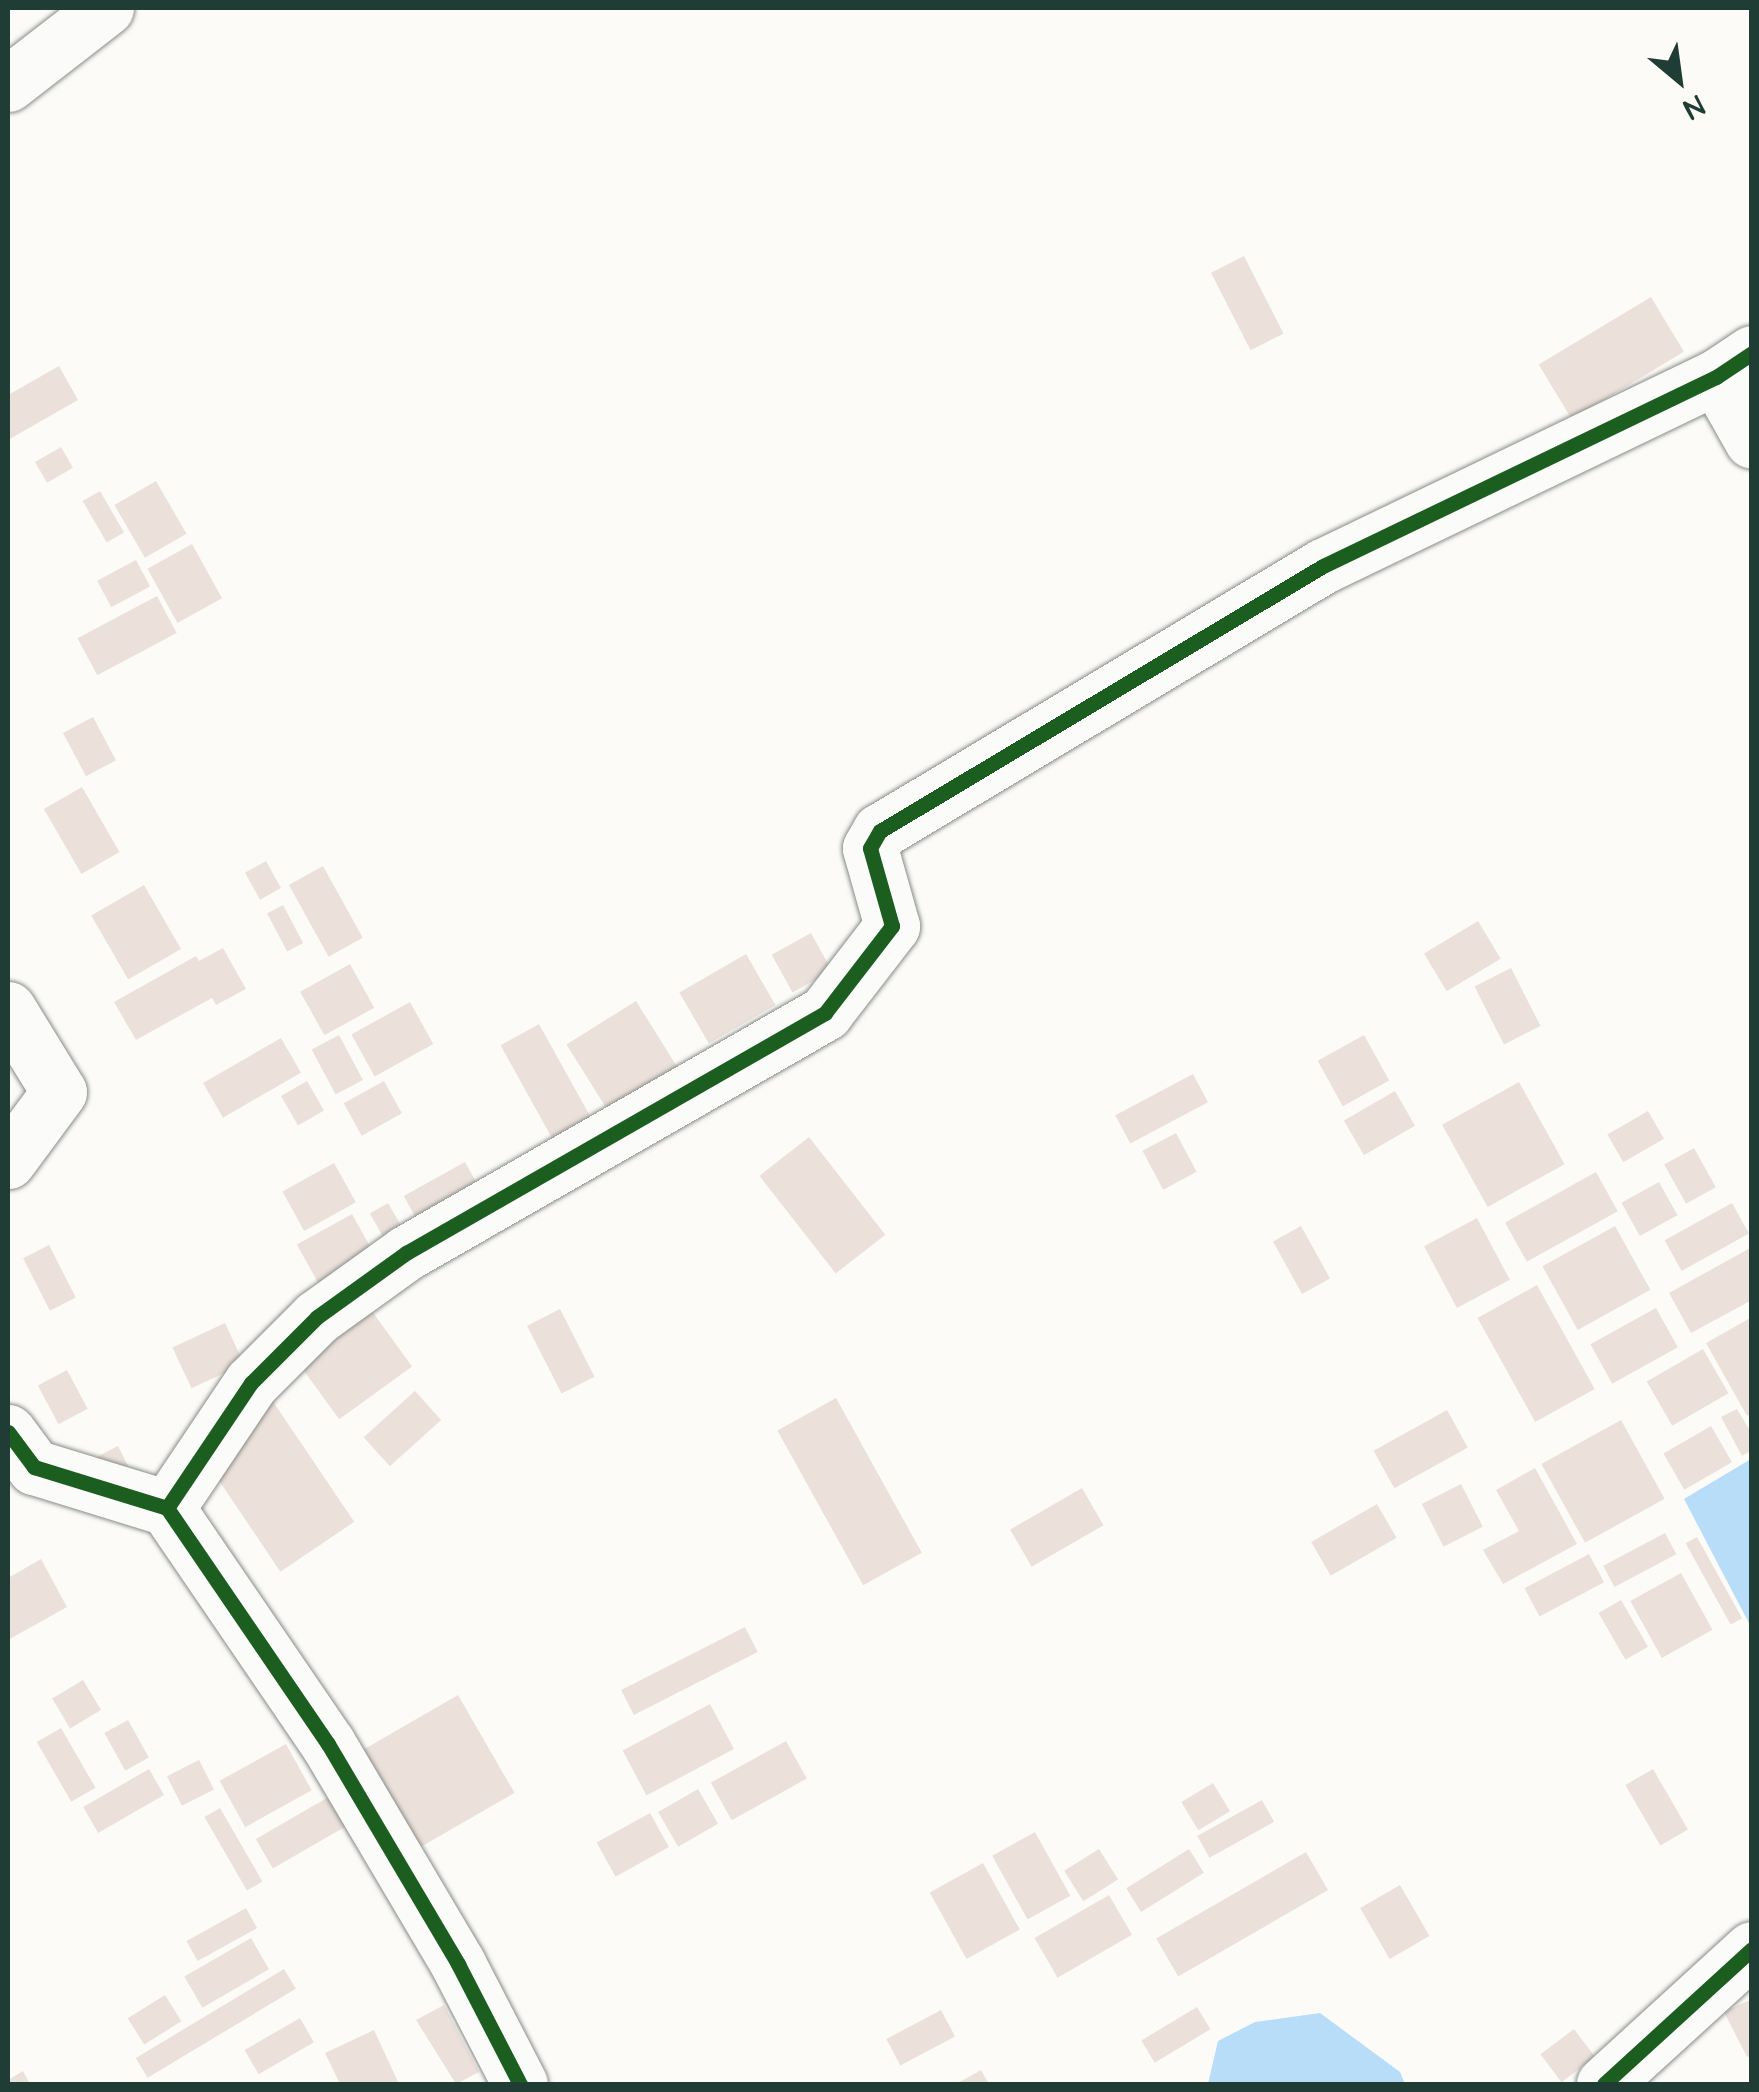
<!DOCTYPE html>
<style>
body{margin:0}
#map{position:relative;width:1759px;height:2092px;overflow:hidden;background:#fcfbf8;font-family:"Architects Daughter",sans-serif}
div>[style]{position:absolute}
.water>*{inset:0;background:#b7ddf8}
.building>*{inset:0;background:#ece1da;transform-origin:0 0}
.roads{filter:drop-shadow(0 0 2px #888d8a) drop-shadow(0 0 2px #888d8a)}
.minor>*{height:55px;margin:-27.5px;padding:0 27.5px;transform-origin:27.5px;border-radius:27.5px;background:#fbfbf9}
.cycleway>*{height:15px;margin:-7.5px;padding:0 7.5px;transform-origin:7.5px;border-radius:7.5px;background:#1b5e20}
span{translate:-50% -50%;white-space:nowrap;text-align:center;line-height:1.15;-webkit-text-stroke:9px #fdfcf7;paint-order:stroke}
.frame{position:absolute;inset:0;border:10px solid #1f3d34;pointer-events:none}
.north{position:absolute;left:1629px;top:30px;width:100px;height:100px;-webkit-text-stroke:8px #fdfcf7;paint-order:stroke;rotate:151deg;font-size:28px;font-weight:700;line-height:40px;text-align:center;color:#1f3d34}
.north::after{content:'';display:block;margin:auto;width:35px;height:45px;background:#1f3d34;clip-path:polygon(50% 0,100% 100%,50% 72%,0 100%)}
</style>
<div id="map">
<div class="water">
<i style="clip-path:polygon(1751px 1459px,1751px 1627px,1684px 1499px)"></i>
<i style="clip-path:polygon(1320px 2013px,1400px 2072px,1405px 2084px,1208px 2084px,1218px 2041px,1255px 2022px)"></i>
</div>
<div class="building">
<i style="left:1244px;top:256px;width:87px;height:37px;rotate:63deg"></i>
<i style="left:1651px;top:297px;width:64px;height:131px;rotate:59deg"></i>
<i style="clip-path:polygon(59px 366px,78px 400px,8px 440px,8px 395px)"></i>
<i style="left:61px;top:447px;width:24px;height:30px;rotate:60deg"></i>
<i style="left:156px;top:481px;width:61px;height:48px;rotate:60deg"></i>
<i style="left:100px;top:491px;width:48px;height:20px;rotate:60deg"></i>
<i style="left:192px;top:544px;width:62px;height:51px;rotate:61deg"></i>
<i style="left:136px;top:560px;width:30px;height:44px;rotate:62deg"></i>
<i style="left:157px;top:596px;width:42px;height:90px;rotate:62deg"></i>
<i style="left:93px;top:717px;width:49px;height:34px;rotate:62deg"></i>
<i style="left:82px;top:787px;width:75px;height:44px;rotate:60deg"></i>
<i style="left:266px;top:861px;width:31px;height:24px;rotate:61deg"></i>
<i style="left:323px;top:866px;width:82px;height:39px;rotate:61deg"></i>
<i style="left:144px;top:885px;width:74px;height:61px;rotate:60deg"></i>
<i style="left:283px;top:905px;width:43px;height:18px;rotate:62deg"></i>
<i style="left:1478px;top:921px;width:44px;height:63px;rotate:59deg"></i>
<i style="left:811px;top:933px;width:43px;height:45px;rotate:61deg"></i>
<i style="clip-path:polygon(223px 948px,246px 989px,216px 1005px,212px 998px,136px 1040px,114px 1002px,196px 956px,199px 961px)"></i>
<i style="left:746px;top:954px;width:59px;height:77px;rotate:60deg"></i>
<i style="left:350px;top:964px;width:50px;height:57px;rotate:61deg"></i>
<i style="left:1511px;top:968px;width:65px;height:41px;rotate:63deg"></i>
<i style="left:636px;top:1001px;width:78px;height:82px;rotate:58deg"></i>
<i style="left:410px;top:1002px;width:48px;height:67px;rotate:61deg"></i>
<i style="left:539px;top:1024px;width:111px;height:44px;rotate:61deg"></i>
<i style="left:339px;top:1035px;width:51px;height:31px;rotate:62deg"></i>
<i style="left:1364px;top:1035px;width:52px;height:53px;rotate:61deg"></i>
<i style="left:281px;top:1038px;width:40px;height:90px;rotate:60deg"></i>
<i style="left:1193px;top:1074px;width:32px;height:88px;rotate:62deg"></i>
<i style="left:307px;top:1081px;width:34px;height:30px;rotate:60deg"></i>
<i style="left:384px;top:1081px;width:37px;height:46px;rotate:61deg"></i>
<i style="left:1519px;top:1082px;width:94px;height:88px;rotate:61deg"></i>
<i style="left:1395px;top:1091px;width:40px;height:59px;rotate:60deg"></i>
<i style="left:1648px;top:1111px;width:32px;height:47px;rotate:60deg"></i>
<i style="left:1176px;top:1133px;width:44px;height:38px;rotate:62deg"></i>
<i style="left:809px;top:1137px;width:124px;height:63px;rotate:52deg"></i>
<i style="left:1694px;top:1148px;width:45px;height:34px;rotate:61deg"></i>
<i style="left:465px;top:1162px;width:39px;height:70px;rotate:61deg"></i>
<i style="left:334px;top:1163px;width:45px;height:59px;rotate:61deg"></i>
<i style="left:1596px;top:1172px;width:45px;height:104px;rotate:61deg"></i>
<i style="left:1659px;top:1182px;width:38px;height:43px;rotate:61deg"></i>
<i style="left:388px;top:1203px;width:40px;height:21px;rotate:60deg"></i>
<i style="left:1732px;top:1203px;width:35px;height:77px;rotate:61deg"></i>
<i style="left:352px;top:1214px;width:47px;height:63px;rotate:61deg"></i>
<i style="left:1477px;top:1218px;width:70px;height:60px;rotate:62deg"></i>
<i style="left:1301px;top:1226px;width:60px;height:32px;rotate:61deg"></i>
<i style="left:1615px;top:1226px;width:73px;height:83px;rotate:61deg"></i>
<i style="left:49px;top:1245px;width:59px;height:29px;rotate:63deg"></i>
<i style="clip-path:polygon(1752px 1247px,1752px 1300px,1691px 1333px,1669px 1293px)"></i>
<i style="left:1537px;top:1285px;width:119px;height:68px;rotate:61deg"></i>
<i style="left:358px;top:1292px;width:92px;height:90px;rotate:54deg"></i>
<i style="left:1656px;top:1308px;width:45px;height:75px;rotate:61deg"></i>
<i style="left:560px;top:1309px;width:76px;height:37px;rotate:63deg"></i>
<i style="clip-path:polygon(1752px 1317px,1752px 1413px,1747px 1416px,1706px 1343px)"></i>
<i style="left:225px;top:1323px;width:45px;height:58px;rotate:65deg"></i>
<i style="left:1703px;top:1349px;width:51px;height:65px;rotate:60deg"></i>
<i style="left:67px;top:1370px;width:44px;height:33px;rotate:62deg"></i>
<i style="left:415px;top:1391px;width:39px;height:69px;rotate:48deg"></i>
<i style="left:836px;top:1398px;width:177px;height:67px;rotate:61deg"></i>
<i style="left:272px;top:1400px;width:147px;height:89px;rotate:56deg"></i>
<i style="clip-path:polygon(1737px 1409px,1752px 1434px,1752px 1450px,1742px 1456px,1721px 1417px)"></i>
<i style="left:1447px;top:1410px;width:43px;height:84px;rotate:61deg"></i>
<i style="left:1621px;top:1420px;width:90px;height:91px;rotate:61deg"></i>
<i style="left:1711px;top:1426px;width:42px;height:55px;rotate:60deg"></i>
<i style="clip-path:polygon(118px 1446px,130px 1470px,91px 1460px)"></i>
<i style="clip-path:polygon(1535px 1468px,1577px 1544px,1503px 1584px,1483px 1550px,1519px 1531px,1496px 1490px)"></i>
<i style="left:1461px;top:1484px;width:48px;height:44px;rotate:63deg"></i>
<i style="left:1082px;top:1488px;width:43px;height:83px;rotate:60deg"></i>
<i style="left:1377px;top:1504px;width:39px;height:76px;rotate:60deg"></i>
<i style="left:1665px;top:1533px;width:24px;height:70px;rotate:62deg"></i>
<i style="left:1697px;top:1537px;width:93px;height:13px;rotate:61deg"></i>
<i style="left:1589px;top:1554px;width:32px;height:73px;rotate:62deg"></i>
<i style="clip-path:polygon(41px 1559px,67px 1607px,8px 1640px,8px 1578px)"></i>
<i style="left:1681px;top:1573px;width:65px;height:58px;rotate:61deg"></i>
<i style="left:1621px;top:1600px;width:54px;height:26px;rotate:60deg"></i>
<i style="left:745px;top:1627px;width:28px;height:139px;rotate:63deg"></i>
<i style="left:83px;top:1680px;width:35px;height:36px;rotate:59deg"></i>
<i style="left:458px;top:1695px;width:113px;height:125px;rotate:60deg"></i>
<i style="left:710px;top:1704px;width:51px;height:99px;rotate:62deg"></i>
<i style="left:128px;top:1720px;width:43px;height:27px;rotate:61deg"></i>
<i style="left:61px;top:1728px;width:69px;height:28px;rotate:60deg"></i>
<i style="left:786px;top:1741px;width:43px;height:86px;rotate:61deg"></i>
<i style="left:286px;top:1744px;width:53px;height:76px;rotate:61deg"></i>
<i style="left:199px;top:1760px;width:33px;height:36px;rotate:63deg"></i>
<i style="left:149px;top:1769px;width:30px;height:76px;rotate:60deg"></i>
<i style="left:1653px;top:1769px;width:70px;height:32px;rotate:60deg"></i>
<i style="left:1213px;top:1783px;width:33px;height:37px;rotate:59deg"></i>
<i style="left:698px;top:1789px;width:40px;height:46px;rotate:60deg"></i>
<i style="left:332px;top:1795px;width:34px;height:88px;rotate:60deg"></i>
<i style="left:1262px;top:1800px;width:25px;height:74px;rotate:61deg"></i>
<i style="left:220px;top:1808px;width:85px;height:18px;rotate:60deg"></i>
<i style="left:650px;top:1813px;width:39px;height:61px;rotate:61deg"></i>
<i style="left:1035px;top:1832px;width:73px;height:49px;rotate:61deg"></i>
<i style="left:1099px;top:1849px;width:36px;height:41px;rotate:58deg"></i>
<i style="left:1189px;top:1849px;width:28px;height:74px;rotate:58deg"></i>
<i style="left:1306px;top:1852px;width:44px;height:173px;rotate:60deg"></i>
<i style="left:983px;top:1863px;width:76px;height:61px;rotate:61deg"></i>
<i style="left:1400px;top:1885px;width:59px;height:46px;rotate:60deg"></i>
<i style="left:1109px;top:1895px;width:46px;height:86px;rotate:60deg"></i>
<i style="left:246px;top:1908px;width:23px;height:68px;rotate:61deg"></i>
<i style="left:251px;top:1938px;width:36px;height:77px;rotate:60deg"></i>
<i style="left:284px;top:1969px;width:23px;height:173px;rotate:59deg"></i>
<i style="left:165px;top:1995px;width:31px;height:44px;rotate:58deg"></i>
<i style="clip-path:polygon(1752px 1999px,1752px 2055px,1747px 2057px,1724px 2012px)"></i>
<i style="clip-path:polygon(444px 2005px,479px 2072px,456px 2084px,416px 2020px)"></i>
<i style="left:1197px;top:2007px;width:26px;height:65px;rotate:59deg"></i>
<i style="left:941px;top:2010px;width:30px;height:62px;rotate:62deg"></i>
<i style="left:300px;top:2018px;width:28px;height:64px;rotate:60deg"></i>
<i style="left:1574px;top:2029px;width:35px;height:42px;rotate:53deg"></i>
<i style="clip-path:polygon(374px 2030px,399px 2084px,340px 2084px,325px 2053px)"></i>
<i style="clip-path:polygon(981px 2070px,989px 2084px,956px 2084px)"></i>
<i style="clip-path:polygon(23px 2071px,30px 2084px,8px 2084px,8px 2080px)"></i>
</div>
<div class="roads">
<div class="minor">
<i style="left:8px;top:84px;width:124px;rotate:-37.8deg"></i>
<i style="left:1716px;top:377px;width:73px;rotate:60.6deg"></i>
<i style="left:8px;top:1009px;width:97px;rotate:58.4deg"></i>
<i style="left:59px;top:1092px;width:86px;rotate:126.5deg"></i>
<i style="left:8px;top:1432px;width:44px;rotate:53.4deg"></i>
<i style="left:34px;top:1467px;width:139px;rotate:17.1deg"></i>
<i style="left:167px;top:1508px;width:286px;rotate:55.7deg"></i>
<i style="left:328px;top:1744px;width:256px;rotate:59.4deg"></i>
<i style="left:458px;top:1964px;width:135px;rotate:62.7deg"></i>
<i style="left:167px;top:1508px;width:151px;rotate:-56.1deg"></i>
<i style="left:251px;top:1383px;width:93px;rotate:-45deg"></i>
<i style="left:317px;top:1317px;width:110px;rotate:-35.7deg"></i>
<i style="left:406px;top:1253px;width:483px;rotate:-29.8deg"></i>
<i style="left:825px;top:1013px;width:110px;rotate:-52.4deg"></i>
<i style="left:892px;top:926px;width:81px;rotate:-105.8deg"></i>
<i style="left:870px;top:848px;width:20px;rotate:-60deg"></i>
<i style="left:880px;top:831px;width:516px;rotate:-30.89deg"></i>
<i style="left:1323px;top:566px;width:436px;rotate:-25.7deg"></i>
<i style="left:1716px;top:377px;width:43px;rotate:-33.7deg"></i>
<i style="left:1604px;top:2084px;width:200px;rotate:-42.4deg"></i>
</div>
</div>
<div class="cycleway">
<i style="left:8px;top:1432px;width:44px;rotate:53.4deg"></i>
<i style="left:34px;top:1467px;width:139px;rotate:17.1deg"></i>
<i style="left:167px;top:1508px;width:286px;rotate:55.7deg"></i>
<i style="left:328px;top:1744px;width:256px;rotate:59.4deg"></i>
<i style="left:458px;top:1964px;width:135px;rotate:62.7deg"></i>
<i style="left:167px;top:1508px;width:151px;rotate:-56.1deg"></i>
<i style="left:251px;top:1383px;width:93px;rotate:-45deg"></i>
<i style="left:317px;top:1317px;width:110px;rotate:-35.7deg"></i>
<i style="left:406px;top:1253px;width:483px;rotate:-29.8deg"></i>
<i style="left:825px;top:1013px;width:110px;rotate:-52.4deg"></i>
<i style="left:892px;top:926px;width:81px;rotate:-105.8deg"></i>
<i style="left:870px;top:848px;width:20px;rotate:-60deg"></i>
<i style="left:880px;top:831px;width:516px;rotate:-30.89deg"></i>
<i style="left:1323px;top:566px;width:436px;rotate:-25.7deg"></i>
<i style="left:1716px;top:377px;width:43px;rotate:-33.7deg"></i>
<i style="left:1604px;top:2084px;width:200px;rotate:-42.4deg"></i>
</div>
<div class="frame"></div>
<div class="north">N</div>
</div>
